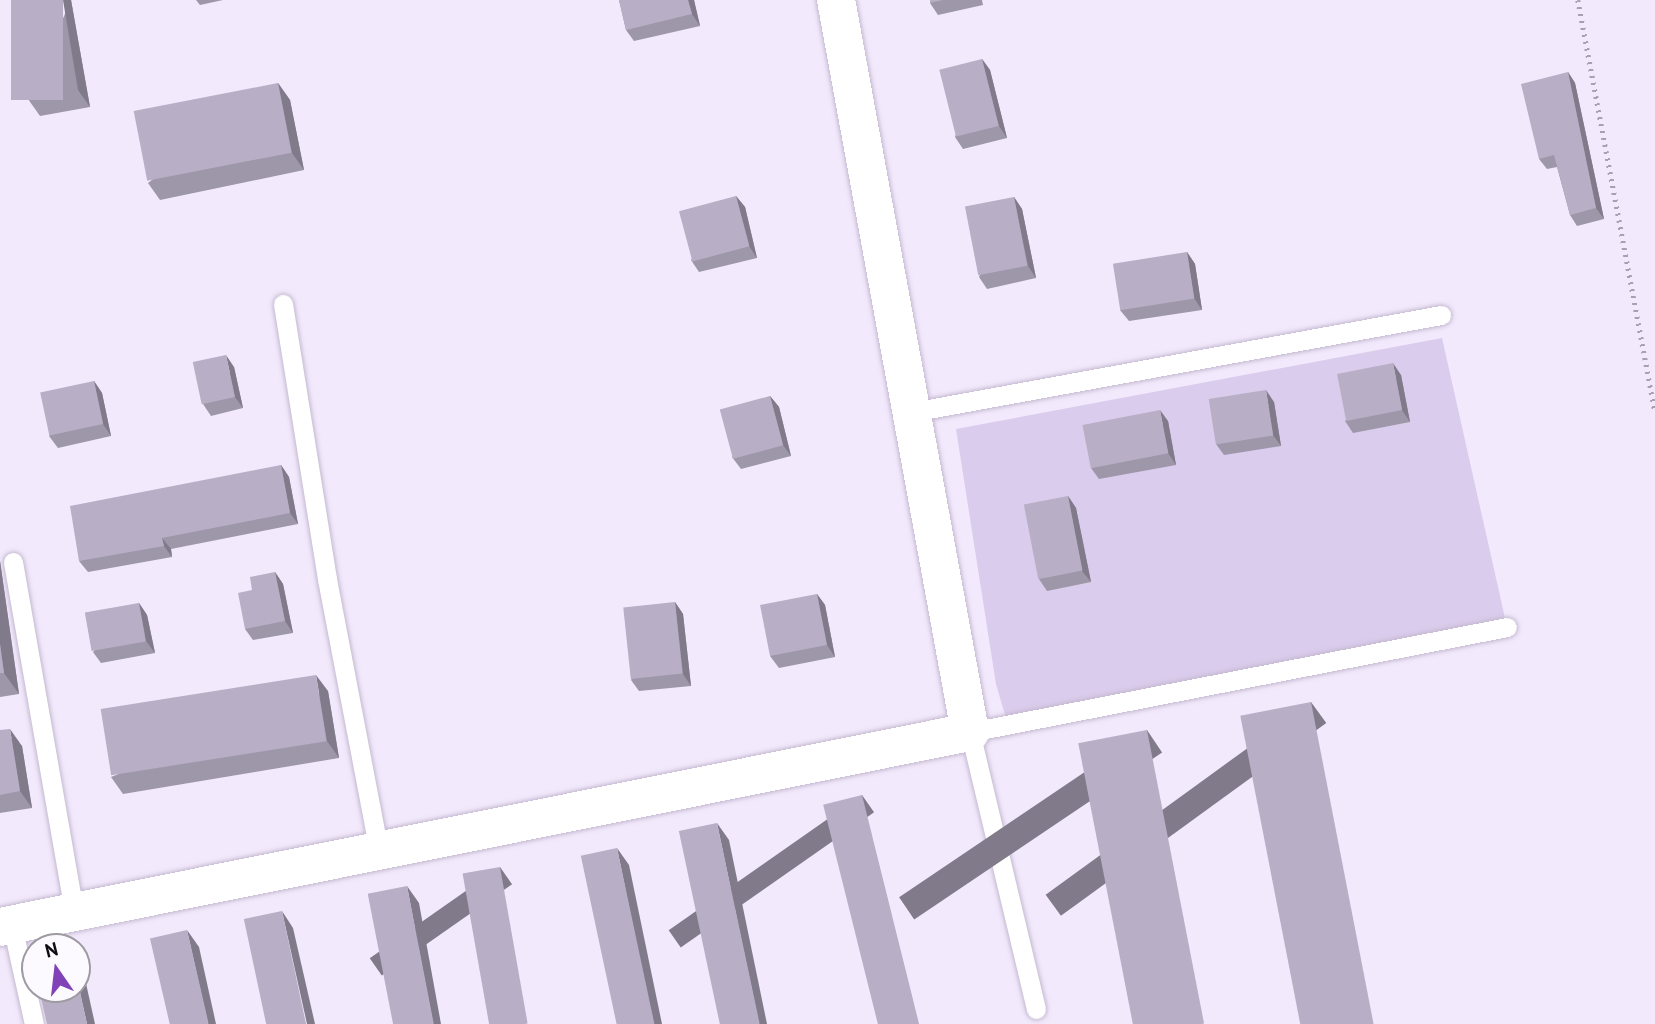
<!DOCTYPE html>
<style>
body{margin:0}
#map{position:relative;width:1655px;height:1024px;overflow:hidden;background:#f2e9fc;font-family:"PT Sans",sans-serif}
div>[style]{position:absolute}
.green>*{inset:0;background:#daccec}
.path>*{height:4.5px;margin-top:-2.25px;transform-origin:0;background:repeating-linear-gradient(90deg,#a7a0af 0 2px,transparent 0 7px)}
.roads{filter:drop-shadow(0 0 2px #c4b9d0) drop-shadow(0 0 2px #c4b9d0)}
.service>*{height:19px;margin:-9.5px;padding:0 9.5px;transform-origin:9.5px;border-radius:9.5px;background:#fff}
.minor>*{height:38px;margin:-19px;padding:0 19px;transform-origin:19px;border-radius:19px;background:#fff}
.wall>*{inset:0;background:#9e96a9}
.shaded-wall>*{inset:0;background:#817a8a;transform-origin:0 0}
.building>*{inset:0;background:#b8aec5;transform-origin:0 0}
span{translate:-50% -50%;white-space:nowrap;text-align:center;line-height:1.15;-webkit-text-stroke:7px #fcfaff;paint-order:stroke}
.north{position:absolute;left:21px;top:933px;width:70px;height:70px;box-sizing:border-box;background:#fcfaff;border:2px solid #9d9aa1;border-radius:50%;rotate:346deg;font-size:19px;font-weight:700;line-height:28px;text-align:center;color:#0f0b13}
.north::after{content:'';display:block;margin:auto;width:24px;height:32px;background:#8142b7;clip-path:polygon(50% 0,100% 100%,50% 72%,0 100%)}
</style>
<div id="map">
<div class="green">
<i style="clip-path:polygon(1442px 338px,1507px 627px,1008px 725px,996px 684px,956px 429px)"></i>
</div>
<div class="path">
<i style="left:1578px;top:0;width:418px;rotate:79.4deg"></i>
</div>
<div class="roads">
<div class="service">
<i style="left:283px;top:304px;width:278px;rotate:80.9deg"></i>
<i style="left:327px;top:579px;width:277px;rotate:79.2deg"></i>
<i style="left:912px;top:412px;width:538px;rotate:-10.39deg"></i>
<i style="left:13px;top:562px;width:356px;rotate:80.1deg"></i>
<i style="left:12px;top:925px;width:101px;rotate:77.5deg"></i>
<i style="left:1036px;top:1009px;width:285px;rotate:-103.4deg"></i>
<i style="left:970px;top:732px;width:547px;rotate:-11.06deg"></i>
</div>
<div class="minor">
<i style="left:0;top:927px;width:989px;rotate:-11.37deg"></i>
<i style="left:970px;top:732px;width:744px;rotate:-100.37deg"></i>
</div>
</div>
<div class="wall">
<i style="clip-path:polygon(71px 0,90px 107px,40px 116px,28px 99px)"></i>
<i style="clip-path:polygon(196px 0,223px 0,200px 5px)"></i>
<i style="clip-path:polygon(619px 0,694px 0,700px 26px,634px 41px,626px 30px)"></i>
<i style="clip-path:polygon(930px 0,982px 0,983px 5px,938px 15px,930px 3px)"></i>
<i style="clip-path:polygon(982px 59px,990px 70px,1007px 138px,963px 149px,955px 137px)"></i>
<i style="clip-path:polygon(1568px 72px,1575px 83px,1604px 219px,1577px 226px,1570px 215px,1557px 167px,1547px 169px,1539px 159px)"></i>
<i style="clip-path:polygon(278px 83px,290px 100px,304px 170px,160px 200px,148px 183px)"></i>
<i style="clip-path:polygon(736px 196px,745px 207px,757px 258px,699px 272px,691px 260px)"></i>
<i style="clip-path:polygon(1014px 197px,1022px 209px,1036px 278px,987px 289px,979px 277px)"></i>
<i style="clip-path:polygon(1187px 252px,1195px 264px,1202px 310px,1129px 321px,1120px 310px)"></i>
<i style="clip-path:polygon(234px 367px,243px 408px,211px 416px,203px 404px)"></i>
<i style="clip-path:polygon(1401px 375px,1410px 422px,1353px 433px,1345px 421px)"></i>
<i style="clip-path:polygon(94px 381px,102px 393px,111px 436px,58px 448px,49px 436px)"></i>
<i style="clip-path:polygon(770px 396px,779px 407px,791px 456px,741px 469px,732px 457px)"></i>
<i style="clip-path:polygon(1274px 402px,1281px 446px,1224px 455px,1216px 444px)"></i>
<i style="clip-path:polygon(1168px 421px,1176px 465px,1099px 479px,1091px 468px)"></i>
<i style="clip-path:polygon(281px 465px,289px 477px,298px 524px,171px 549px,172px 557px,88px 572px,79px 561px)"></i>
<i style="clip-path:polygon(1068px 496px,1076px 508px,1091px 582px,1047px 591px,1039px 579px)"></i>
<i style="clip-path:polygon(0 561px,19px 694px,0 697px)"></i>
<i style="clip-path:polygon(275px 572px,283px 584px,293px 633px,253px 640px,245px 629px,252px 590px)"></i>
<i style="clip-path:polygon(817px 594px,825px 605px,835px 657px,779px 668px,770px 656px)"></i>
<i style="clip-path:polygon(675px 602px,683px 614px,691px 686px,639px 691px,631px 680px)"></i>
<i style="clip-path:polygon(139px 603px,147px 615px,155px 653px,101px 663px,93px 652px)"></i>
<i style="clip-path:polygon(328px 691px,339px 758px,123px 794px,111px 777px)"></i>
<i style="clip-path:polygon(0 730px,22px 746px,32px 808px,0 813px)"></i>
</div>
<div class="shaded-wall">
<i style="clip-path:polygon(63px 0,71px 0,90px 107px,78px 90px)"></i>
<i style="clip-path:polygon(688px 0,694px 0,700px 26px,692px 14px)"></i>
<i style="clip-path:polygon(982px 59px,990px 70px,1007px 138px,999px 126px)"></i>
<i style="clip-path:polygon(1568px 72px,1575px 83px,1604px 219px,1596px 208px)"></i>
<i style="clip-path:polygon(278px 83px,290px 100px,304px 170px,292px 153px)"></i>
<i style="clip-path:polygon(736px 196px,745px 207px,757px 258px,749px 246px)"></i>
<i style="clip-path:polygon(1014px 197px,1022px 209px,1036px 278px,1028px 266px)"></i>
<i style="clip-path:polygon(1187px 252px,1195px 264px,1202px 310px,1194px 298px)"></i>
<i style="clip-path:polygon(226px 355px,234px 367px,243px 408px,235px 397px)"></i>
<i style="clip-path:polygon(1393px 363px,1401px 375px,1410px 422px,1402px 410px)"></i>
<i style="clip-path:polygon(94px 381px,102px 393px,111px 436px,103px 424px)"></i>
<i style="clip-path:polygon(1266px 390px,1274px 402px,1281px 446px,1273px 435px)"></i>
<i style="clip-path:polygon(770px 396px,779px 407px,791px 456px,783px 445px)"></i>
<i style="clip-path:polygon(1160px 410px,1168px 421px,1176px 465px,1168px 453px)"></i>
<i style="clip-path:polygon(281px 465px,289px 477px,298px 524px,290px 513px)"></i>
<i style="clip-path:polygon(1068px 496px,1076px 508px,1091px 582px,1082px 571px)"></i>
<i style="clip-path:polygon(162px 538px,171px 549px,172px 557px,164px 546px)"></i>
<i style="clip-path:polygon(0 561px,19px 694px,4px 673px,0 644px)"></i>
<i style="clip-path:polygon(275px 572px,283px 584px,293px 633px,285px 621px)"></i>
<i style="clip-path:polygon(817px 594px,825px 605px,835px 657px,827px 645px)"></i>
<i style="clip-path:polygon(675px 602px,683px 614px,691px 686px,683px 674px)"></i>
<i style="clip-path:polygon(139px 603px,147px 615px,155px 653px,146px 641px)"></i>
<i style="clip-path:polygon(316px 675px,328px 691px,339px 758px,327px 741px)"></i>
<i style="left:1311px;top:702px;width:26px;height:328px;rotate:54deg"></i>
<i style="clip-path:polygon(10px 729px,22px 746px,32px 808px,20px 791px)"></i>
<i style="left:1147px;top:730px;width:27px;height:299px;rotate:56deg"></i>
<i style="left:862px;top:795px;width:21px;height:236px;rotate:55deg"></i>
<i style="clip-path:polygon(717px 823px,729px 840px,767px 1024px,759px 1024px)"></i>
<i style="clip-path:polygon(617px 848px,629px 865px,662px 1024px,653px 1024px)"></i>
<i style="left:500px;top:867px;width:21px;height:159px;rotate:55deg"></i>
<i style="clip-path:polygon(407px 886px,419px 903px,441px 1024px,433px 1024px)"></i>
<i style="clip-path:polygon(282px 911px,293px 928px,315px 1024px,307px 1024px)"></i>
<i style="clip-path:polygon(187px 930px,199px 947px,216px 1024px,208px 1024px)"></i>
<i style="clip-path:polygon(77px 961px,83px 970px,95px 1024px,87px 1024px,77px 979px)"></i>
</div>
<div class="building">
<i style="left:11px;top:0;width:52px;height:100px"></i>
<i style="clip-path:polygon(619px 0,688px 0,692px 14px,626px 30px)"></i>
<i style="clip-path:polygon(930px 0,943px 0,930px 3px)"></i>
<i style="left:982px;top:59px;width:69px;height:44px;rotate:76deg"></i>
<i style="clip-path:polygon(1568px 72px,1596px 208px,1570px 215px,1554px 155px,1539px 159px,1521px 84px)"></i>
<i style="left:278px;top:83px;width:71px;height:147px;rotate:79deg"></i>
<i style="left:736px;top:196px;width:52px;height:59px;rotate:75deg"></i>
<i style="left:1014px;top:197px;width:70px;height:50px;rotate:79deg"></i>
<i style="left:1187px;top:252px;width:47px;height:75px;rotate:81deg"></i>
<i style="left:226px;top:355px;width:43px;height:34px;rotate:78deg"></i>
<i style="left:1393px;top:363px;width:48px;height:57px;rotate:79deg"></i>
<i style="left:94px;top:381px;width:44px;height:55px;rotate:78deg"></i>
<i style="left:1266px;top:390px;width:46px;height:58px;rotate:81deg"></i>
<i style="left:770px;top:396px;width:51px;height:52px;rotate:75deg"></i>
<i style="left:1160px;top:410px;width:44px;height:79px;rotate:79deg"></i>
<i style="clip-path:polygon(281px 465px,290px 513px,162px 538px,164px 546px,79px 561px,70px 506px)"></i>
<i style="left:1068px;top:496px;width:76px;height:45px;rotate:79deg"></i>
<i style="clip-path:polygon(275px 572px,285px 621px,245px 629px,238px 593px,252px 590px,250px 577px)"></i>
<i style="left:817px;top:594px;width:52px;height:58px;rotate:79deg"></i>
<i style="left:675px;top:602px;width:72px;height:52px;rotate:84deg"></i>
<i style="left:139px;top:603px;width:39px;height:55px;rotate:80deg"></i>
<i style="clip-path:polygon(0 644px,4px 673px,0 673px)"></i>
<i style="left:316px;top:675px;width:67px;height:218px;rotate:81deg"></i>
<i style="left:1311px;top:702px;width:328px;height:72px;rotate:79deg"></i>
<i style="clip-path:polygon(10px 729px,20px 791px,0 795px,0 730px)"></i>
<i style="left:1147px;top:730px;width:299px;height:70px;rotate:79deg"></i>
<i style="left:862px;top:795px;width:236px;height:40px;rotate:76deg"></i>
<i style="left:717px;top:823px;width:205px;height:39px;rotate:78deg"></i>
<i style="left:617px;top:848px;width:180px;height:37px;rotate:78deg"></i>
<i style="left:500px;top:867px;width:159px;height:38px;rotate:80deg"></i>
<i style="left:407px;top:886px;width:140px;height:40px;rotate:79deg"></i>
<i style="left:282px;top:911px;width:116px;height:39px;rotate:78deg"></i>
<i style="left:187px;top:930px;width:96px;height:38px;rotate:77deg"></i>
<i style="clip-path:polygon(77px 979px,87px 1024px,47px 1024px,39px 989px,77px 989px)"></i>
</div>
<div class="north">N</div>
</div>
